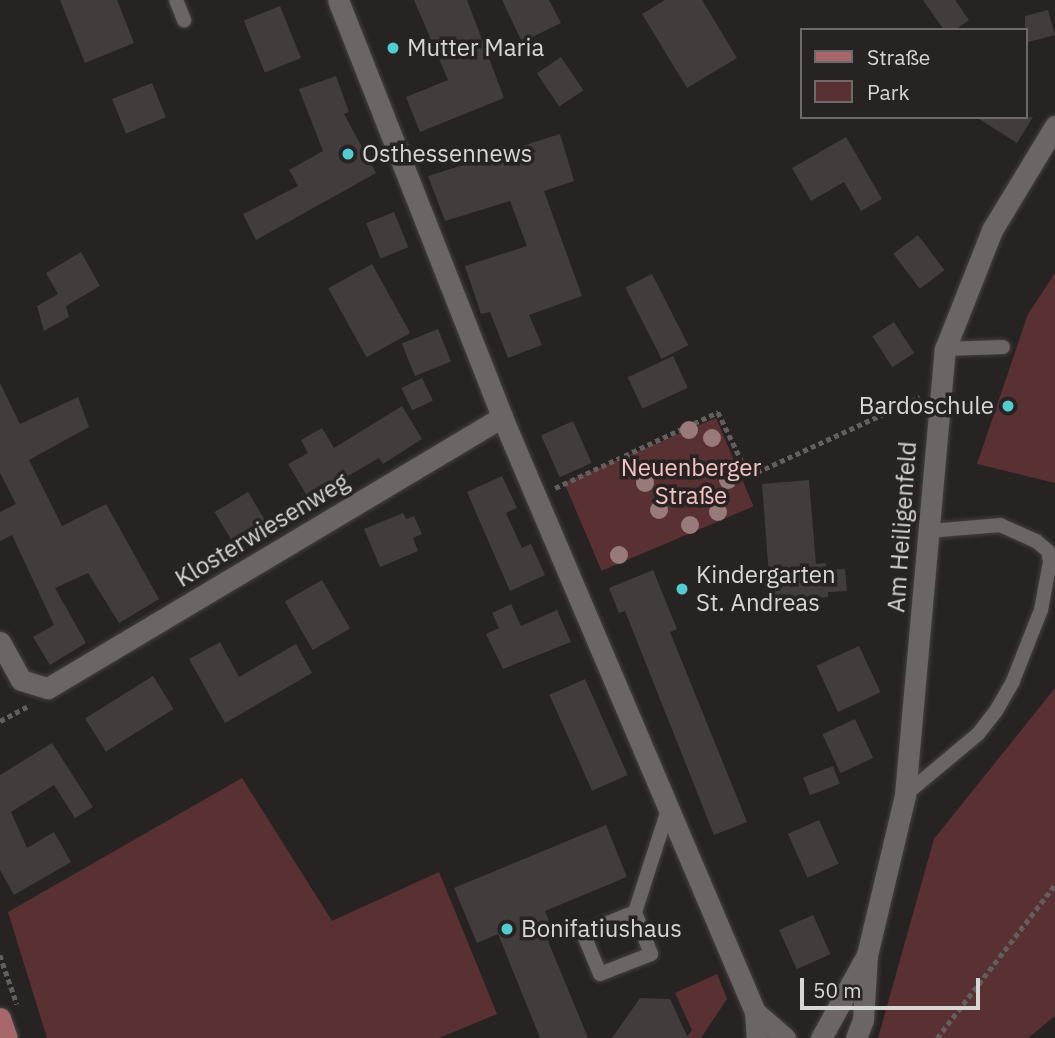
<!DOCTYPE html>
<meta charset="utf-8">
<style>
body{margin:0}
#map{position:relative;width:1055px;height:1038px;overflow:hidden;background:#282323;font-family:"IBM Plex Sans",sans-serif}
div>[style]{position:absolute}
.green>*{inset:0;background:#593133;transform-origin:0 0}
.building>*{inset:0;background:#423c3c;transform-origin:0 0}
.path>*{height:4.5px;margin-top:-2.25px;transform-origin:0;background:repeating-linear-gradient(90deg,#635f5f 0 5px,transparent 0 8.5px)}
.roads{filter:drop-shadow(0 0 2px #454040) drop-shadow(0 0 2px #454040)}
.lane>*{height:14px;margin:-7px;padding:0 7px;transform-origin:7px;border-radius:7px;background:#6b6565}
.street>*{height:21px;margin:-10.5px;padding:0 10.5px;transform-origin:10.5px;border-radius:10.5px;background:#6b6565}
.primary>*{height:21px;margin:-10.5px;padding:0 10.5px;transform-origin:10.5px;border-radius:10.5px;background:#a6686b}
.trees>*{width:18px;height:18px;margin:-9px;border-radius:50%;background:#997a7a}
.dots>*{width:19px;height:19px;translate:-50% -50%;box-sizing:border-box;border:4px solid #282323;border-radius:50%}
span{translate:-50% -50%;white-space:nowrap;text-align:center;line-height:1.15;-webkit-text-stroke:7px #282323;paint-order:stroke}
.poi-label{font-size:24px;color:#d8d5d5}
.left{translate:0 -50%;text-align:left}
.right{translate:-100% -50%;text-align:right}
.park-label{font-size:24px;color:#f6c2c2}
.street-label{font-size:24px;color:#d8d5d5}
.legend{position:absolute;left:800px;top:28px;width:228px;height:91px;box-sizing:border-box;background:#282323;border:2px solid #6e6a6a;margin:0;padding:9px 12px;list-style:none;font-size:21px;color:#d8d5d5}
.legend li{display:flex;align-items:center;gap:14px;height:35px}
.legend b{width:35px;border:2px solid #6e6a6a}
.scale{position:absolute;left:800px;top:978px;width:180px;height:32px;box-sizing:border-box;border:4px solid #d8d5d5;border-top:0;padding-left:9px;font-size:21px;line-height:24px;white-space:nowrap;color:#d8d5d5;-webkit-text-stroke:5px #282323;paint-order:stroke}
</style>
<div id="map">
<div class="green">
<i style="clip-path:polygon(1055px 273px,1055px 483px,977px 464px,1028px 314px)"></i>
<i style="left:716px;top:418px;width:96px;height:165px;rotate:67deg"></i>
<i style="clip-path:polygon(1055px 688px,1055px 1016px,1028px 1038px,878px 1038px,934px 839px)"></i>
<i style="clip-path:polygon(242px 778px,332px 921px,439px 872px,497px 1014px,439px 1038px,47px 1038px,8px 912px)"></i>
<i style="clip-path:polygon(717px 974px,727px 999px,701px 1038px,686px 1038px,692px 1030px,675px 993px)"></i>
</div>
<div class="building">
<i style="clip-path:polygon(60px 0,117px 0,134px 43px,85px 63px)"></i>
<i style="clip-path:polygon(414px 0,467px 0,504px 98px,420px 132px,406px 97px,448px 80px)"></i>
<i style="clip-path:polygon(502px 0,549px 0,561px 23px,522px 42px)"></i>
<i style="clip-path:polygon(665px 0,702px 0,737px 58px,687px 88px,642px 14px)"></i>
<i style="clip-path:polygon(923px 0,955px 0,969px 20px,955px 30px,944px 30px)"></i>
<i style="left:280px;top:6px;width:56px;height:39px;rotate:68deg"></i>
<i style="clip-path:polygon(1048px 10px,1055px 35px,1025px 43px,1025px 16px)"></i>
<i style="left:561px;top:57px;width:40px;height:29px;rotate:56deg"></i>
<i style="clip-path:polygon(336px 76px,349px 112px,344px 114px,376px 173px,256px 240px,243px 214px,298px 186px,289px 170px,323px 151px,299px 89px)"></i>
<i style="left:152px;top:83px;width:37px;height:43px;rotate:68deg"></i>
<i style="clip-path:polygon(976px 117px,1033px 117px,1017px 143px)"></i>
<i style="clip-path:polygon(560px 134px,574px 181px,544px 191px,582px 296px,529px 315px,542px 345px,508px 358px,490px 312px,481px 314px,465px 266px,527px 246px,510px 201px,445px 221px,428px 176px)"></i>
<i style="clip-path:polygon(846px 137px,882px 199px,861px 211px,844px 182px,811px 201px,792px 168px)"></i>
<i style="left:394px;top:212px;width:38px;height:30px;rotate:68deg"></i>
<i style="left:918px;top:235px;width:44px;height:31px;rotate:53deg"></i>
<i style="clip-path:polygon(81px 252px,100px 286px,66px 306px,69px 317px,44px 331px,37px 306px,58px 294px,46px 273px)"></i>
<i style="left:372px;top:264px;width:79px;height:50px;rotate:61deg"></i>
<i style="left:652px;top:274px;width:80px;height:30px;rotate:63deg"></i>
<i style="left:894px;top:322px;width:37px;height:26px;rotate:57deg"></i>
<i style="left:438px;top:329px;width:35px;height:39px;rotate:68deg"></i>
<i style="left:673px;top:356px;width:35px;height:50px;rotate:65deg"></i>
<i style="left:422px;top:378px;width:25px;height:23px;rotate:64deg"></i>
<i style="clip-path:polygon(0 383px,20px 424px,78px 397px,89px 427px,29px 460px,62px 526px,106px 504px,159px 599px,119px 623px,88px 573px,55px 588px,86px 643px,50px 665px,33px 637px,54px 625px,12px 535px,0 541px,0 512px,16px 504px,0 473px)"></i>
<i style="clip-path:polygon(402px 406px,422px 439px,383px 464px,379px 458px,309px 499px,288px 464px,308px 453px,301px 440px,322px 428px,334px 448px)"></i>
<i style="left:573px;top:421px;width:46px;height:35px;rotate:66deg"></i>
<i style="clip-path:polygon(502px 476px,517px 508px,506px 513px,522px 548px,531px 544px,545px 575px,510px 591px,467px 492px)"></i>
<i style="clip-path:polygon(809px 480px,816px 564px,826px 563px,826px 570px,845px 569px,847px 591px,828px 592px,828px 597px,771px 602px,762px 484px)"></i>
<i style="left:248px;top:492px;width:39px;height:39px;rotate:59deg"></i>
<i style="clip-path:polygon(403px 513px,406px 519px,414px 516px,422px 534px,413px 538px,418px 551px,380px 567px,364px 529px)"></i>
<i style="clip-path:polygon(653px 570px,677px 629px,670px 632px,747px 822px,714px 835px,625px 611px,619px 613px,609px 588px)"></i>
<i style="left:322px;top:580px;width:56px;height:43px;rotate:60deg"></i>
<i style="clip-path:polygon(511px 604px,521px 626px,557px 610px,571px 642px,503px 669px,486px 634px,499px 628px,492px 613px)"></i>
<i style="clip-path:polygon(220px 642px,239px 677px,296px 644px,312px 673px,225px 723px,189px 659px)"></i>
<i style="left:859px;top:646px;width:51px;height:47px;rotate:65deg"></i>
<i style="left:153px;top:676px;width:39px;height:80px;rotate:58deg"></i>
<i style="left:585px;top:679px;width:105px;height:39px;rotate:66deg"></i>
<i style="left:855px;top:719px;width:43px;height:36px;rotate:65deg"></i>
<i style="clip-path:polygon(52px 743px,93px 807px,75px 818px,54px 785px,11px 812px,27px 848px,54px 832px,71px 862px,14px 895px,0 870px,0 775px)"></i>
<i style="left:833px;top:766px;width:19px;height:32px;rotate:69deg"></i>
<i style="left:819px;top:820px;width:48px;height:34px;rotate:66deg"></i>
<i style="clip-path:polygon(606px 825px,627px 877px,545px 911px,549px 921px,541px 924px,588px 1038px,540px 1038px,498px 934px,477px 943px,454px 888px)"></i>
<i style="left:813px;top:915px;width:43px;height:37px;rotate:66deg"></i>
<i style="clip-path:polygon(640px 998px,670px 999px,688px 1038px,612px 1038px)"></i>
</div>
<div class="path">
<i style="left:555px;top:488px;width:180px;rotate:-25deg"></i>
<i style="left:718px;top:412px;width:71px;rotate:64.2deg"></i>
<i style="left:749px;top:476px;width:188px;rotate:-24.8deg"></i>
<i style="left:0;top:721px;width:34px;rotate:-28deg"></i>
<i style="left:0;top:955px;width:52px;rotate:70.9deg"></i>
<i style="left:937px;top:1038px;width:193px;rotate:-52.4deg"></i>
</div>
<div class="roads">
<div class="lane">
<i style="left:176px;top:0;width:22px;rotate:68deg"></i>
<i style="left:945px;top:349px;width:58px;rotate:-2deg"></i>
<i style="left:905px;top:795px;width:95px;rotate:-39.9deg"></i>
<i style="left:978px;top:734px;width:29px;rotate:-52deg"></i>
<i style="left:996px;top:711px;width:34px;rotate:-60deg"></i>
<i style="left:1013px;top:681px;width:76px;rotate:-68.5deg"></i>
<i style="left:1041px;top:610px;width:49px;rotate:-79.4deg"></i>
<i style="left:1050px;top:562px;width:11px;rotate:-100deg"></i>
<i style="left:1048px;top:551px;width:16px;rotate:-140deg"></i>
<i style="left:1036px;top:541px;width:39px;rotate:-156deg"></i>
<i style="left:1000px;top:525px;width:72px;rotate:175.2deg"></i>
<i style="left:635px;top:912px;width:56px;rotate:158deg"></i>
<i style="left:583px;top:933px;width:44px;rotate:67.5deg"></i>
<i style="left:600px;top:974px;width:55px;rotate:-21.4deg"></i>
<i style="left:651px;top:954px;width:45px;rotate:-110.9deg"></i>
<i style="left:635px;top:912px;width:107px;rotate:-72.1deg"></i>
</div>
<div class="street">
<i style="left:338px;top:0;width:448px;rotate:68.5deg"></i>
<i style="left:502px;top:417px;width:647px;rotate:66.96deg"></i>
<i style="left:755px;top:1012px;width:26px;rotate:86deg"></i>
<i style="left:0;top:642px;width:43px;rotate:61.1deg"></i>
<i style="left:21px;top:680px;width:28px;rotate:17deg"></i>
<i style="left:48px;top:688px;width:529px;rotate:-30.83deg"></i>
<i style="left:755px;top:1012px;width:40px;rotate:41deg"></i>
<i style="left:821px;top:1038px;width:95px;rotate:-61deg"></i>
<i style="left:856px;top:1038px;width:19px;rotate:-69deg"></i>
<i style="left:863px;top:1020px;width:65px;rotate:-86.5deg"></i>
<i style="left:867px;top:955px;width:164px;rotate:-76.6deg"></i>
<i style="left:905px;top:795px;width:448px;rotate:-84.9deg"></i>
<i style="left:945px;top:349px;width:128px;rotate:-68.4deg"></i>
<i style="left:992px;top:230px;width:122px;rotate:-58.8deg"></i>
</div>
<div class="primary">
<i style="left:0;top:1018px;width:21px;rotate:71deg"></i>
</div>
</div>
<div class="trees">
<i style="left:689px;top:430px"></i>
<i style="left:712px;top:438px"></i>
<i style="left:728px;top:480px"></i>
<i style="left:645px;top:483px"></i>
<i style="left:659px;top:510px"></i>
<i style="left:718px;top:512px"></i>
<i style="left:690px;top:525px"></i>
<i style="left:619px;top:555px"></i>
</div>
<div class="dots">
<i style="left:393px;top:48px;background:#52ccd0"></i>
<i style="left:348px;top:154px;background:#52ccd0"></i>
<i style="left:1008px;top:406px;background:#52ccd0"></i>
<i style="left:682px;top:589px;background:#52ccd0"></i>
<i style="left:507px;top:929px;background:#52ccd0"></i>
</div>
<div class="poi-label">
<span class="left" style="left:407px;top:48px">Mutter Maria</span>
<span class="left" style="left:362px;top:154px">Osthessennews</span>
<span class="right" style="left:994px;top:406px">Bardoschule</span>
<span class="left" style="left:696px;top:589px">Kindergarten<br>St. Andreas</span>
<span class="left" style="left:521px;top:929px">Bonifatiushaus</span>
</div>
<div class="park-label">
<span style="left:691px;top:482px">Neuenberger<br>Straße</span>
</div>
<div class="street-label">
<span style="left:902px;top:527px;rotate:-86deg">Am Heiligenfeld</span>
<span style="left:262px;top:530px;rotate:-31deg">Klosterwiesenweg</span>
</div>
<ul class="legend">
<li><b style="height:9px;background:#a6686b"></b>Straße</li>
<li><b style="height:19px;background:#593133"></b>Park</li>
</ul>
<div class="scale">50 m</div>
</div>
